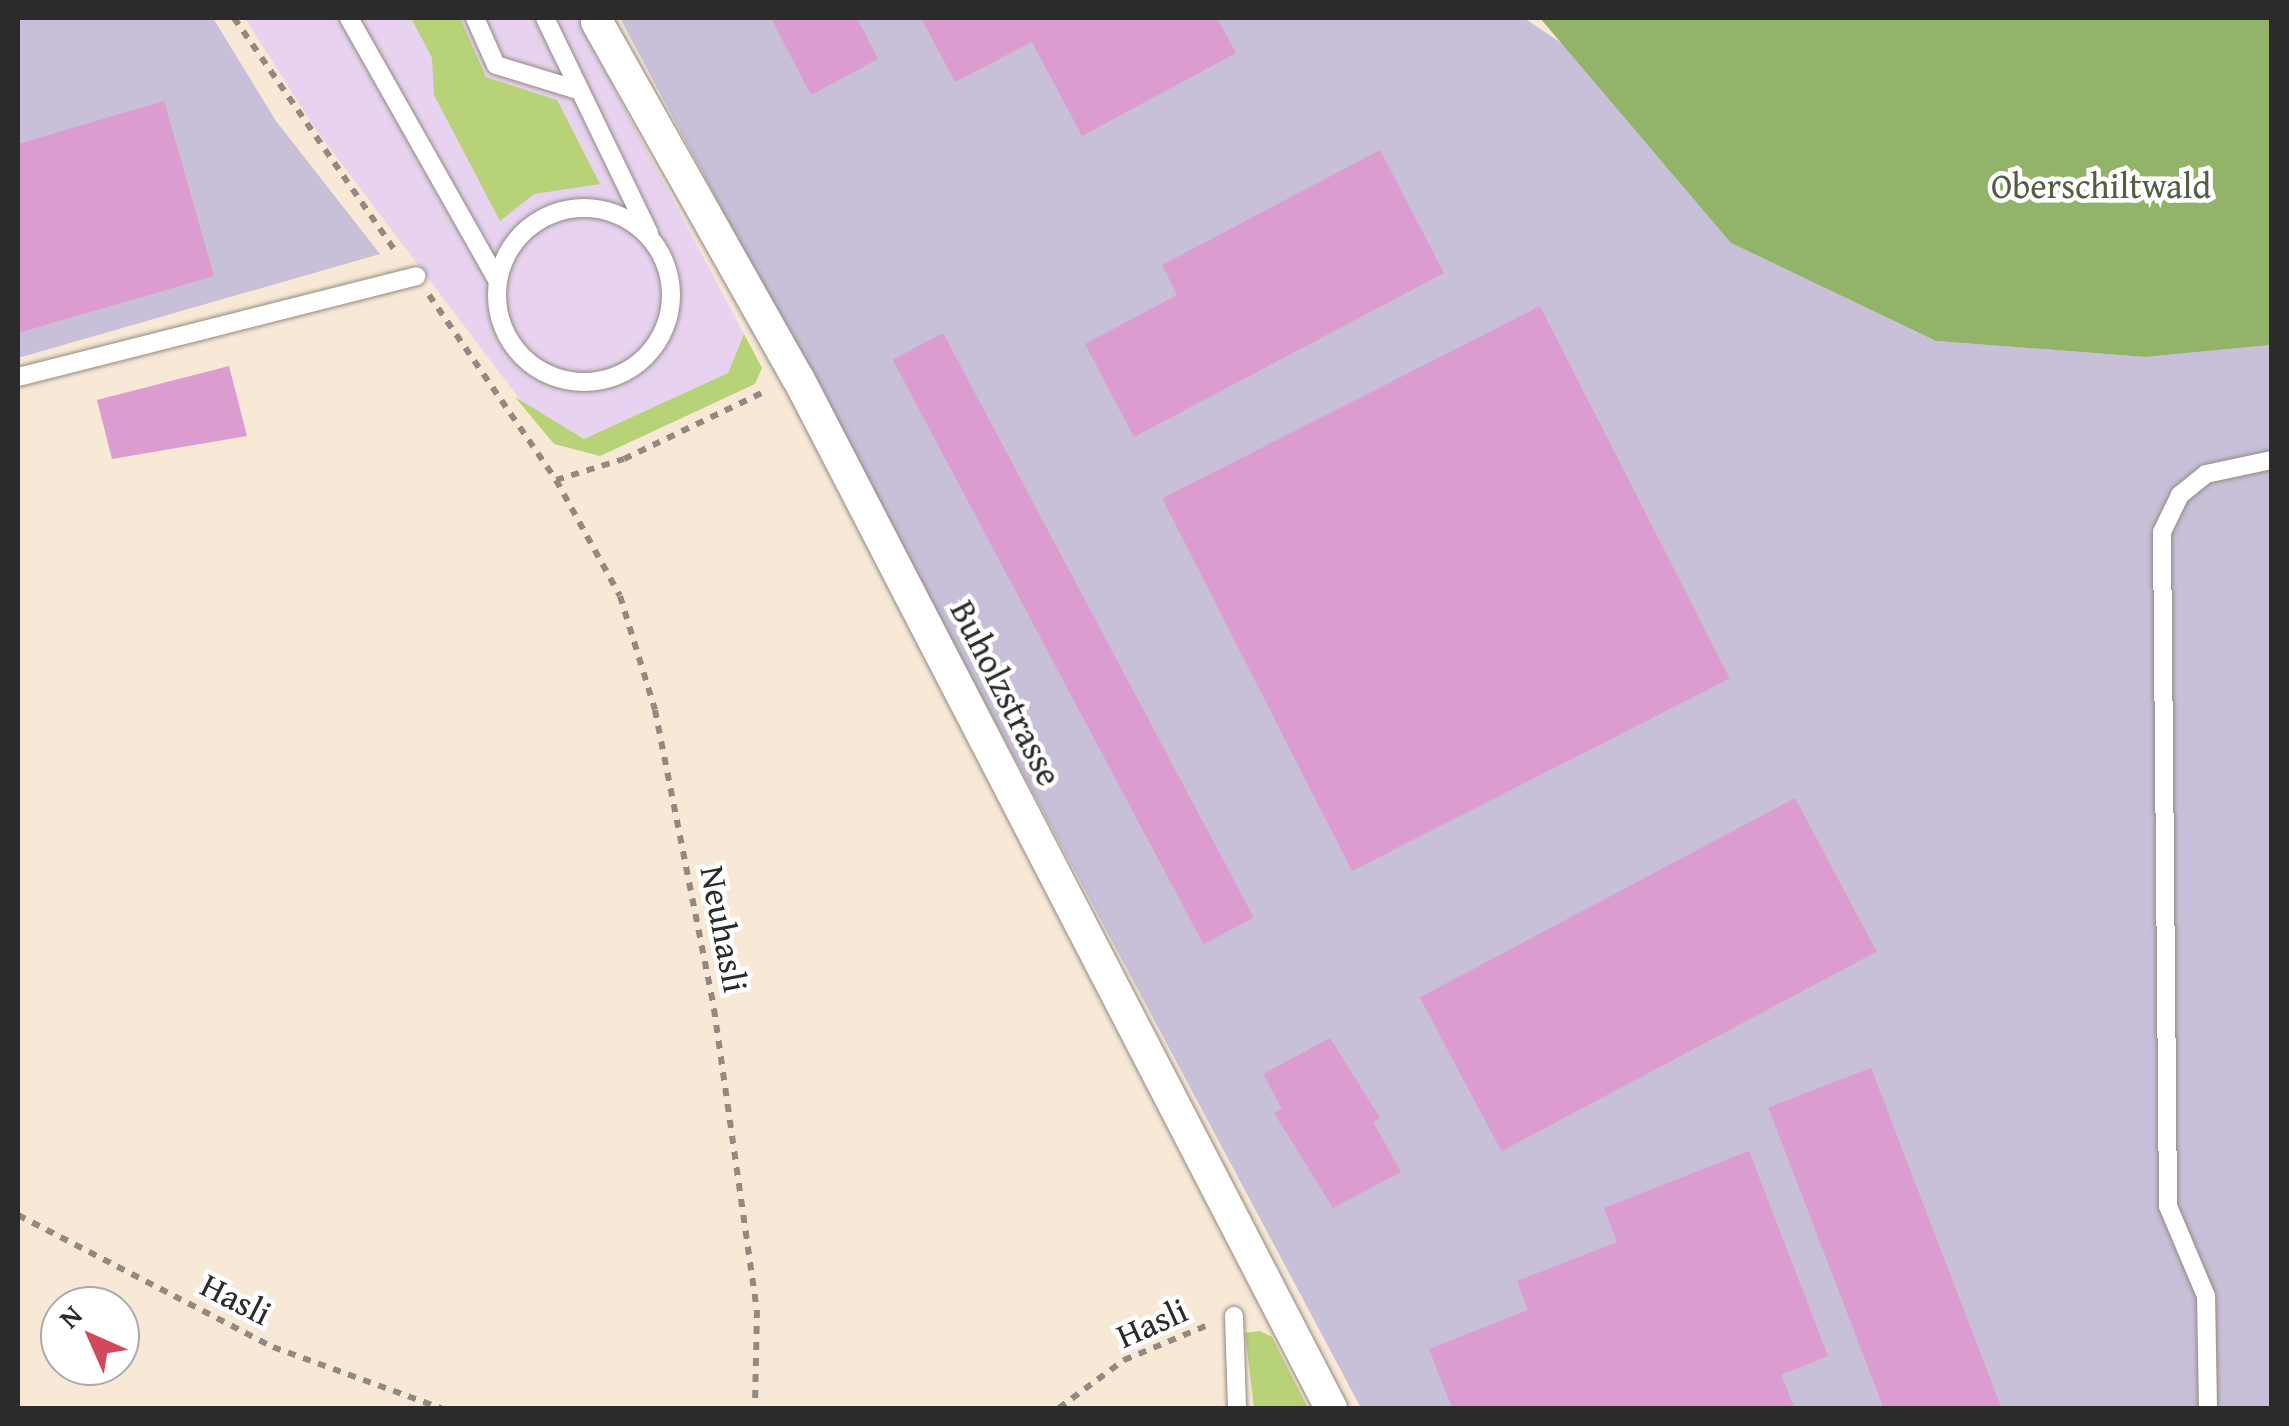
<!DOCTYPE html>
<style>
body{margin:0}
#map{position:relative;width:2289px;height:1426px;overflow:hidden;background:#f8e8d6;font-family:"Gentium Book Plus",serif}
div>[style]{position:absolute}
.built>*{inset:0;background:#e7d2ef}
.industrial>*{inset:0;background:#c8bfd8}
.green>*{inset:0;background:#b8d277}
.forest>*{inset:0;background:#92b468}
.building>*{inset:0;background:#dc9cd0;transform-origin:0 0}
.path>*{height:6px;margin-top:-3px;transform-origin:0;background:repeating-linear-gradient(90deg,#928a80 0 8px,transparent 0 16px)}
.roads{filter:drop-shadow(0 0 2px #928a80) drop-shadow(0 0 2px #928a80)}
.lane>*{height:18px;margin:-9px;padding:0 9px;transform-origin:9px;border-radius:9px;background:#fff}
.lane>.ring{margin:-9px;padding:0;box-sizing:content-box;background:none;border:18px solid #fff;border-radius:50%}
.street>*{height:32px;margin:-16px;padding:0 16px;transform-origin:16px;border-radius:16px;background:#fff}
span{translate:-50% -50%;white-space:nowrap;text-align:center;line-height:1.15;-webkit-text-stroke:9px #fff;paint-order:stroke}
.park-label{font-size:35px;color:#555d42}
.street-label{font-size:35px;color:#2b2b2b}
.frame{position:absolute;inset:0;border:20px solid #2b2b2b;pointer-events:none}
.north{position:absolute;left:40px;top:1286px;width:100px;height:100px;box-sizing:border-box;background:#fff;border:2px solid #aaa;border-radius:50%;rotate:315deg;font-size:28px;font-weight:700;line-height:40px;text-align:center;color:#2b2b2b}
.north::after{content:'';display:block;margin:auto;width:35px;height:45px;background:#d1495b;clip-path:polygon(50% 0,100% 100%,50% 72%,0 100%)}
</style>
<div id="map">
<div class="built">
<i style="clip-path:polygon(245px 18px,595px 18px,584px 32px,744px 334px,728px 373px,584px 439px,530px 413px,314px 127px)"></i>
</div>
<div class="industrial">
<i style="clip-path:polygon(18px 18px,213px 18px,276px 121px,380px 254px,18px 358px)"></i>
<i style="clip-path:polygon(620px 18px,1524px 18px,1570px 49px,1731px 243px,1936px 341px,2145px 357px,2271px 345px,2271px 1408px,1361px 1408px)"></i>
</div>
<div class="green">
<i style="clip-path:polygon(411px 18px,460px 18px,486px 77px,557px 100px,600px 184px,534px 194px,500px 221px,434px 95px,432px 58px)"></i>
<i style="clip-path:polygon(744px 334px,762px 368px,755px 384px,600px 456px,554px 444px,515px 397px,584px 439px,728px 373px)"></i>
<i style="clip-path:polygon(1260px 1331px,1272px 1337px,1308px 1408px,1254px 1408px,1245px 1333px)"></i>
</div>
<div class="forest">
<i style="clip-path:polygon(1540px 18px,2271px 18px,2271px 345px,2145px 357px,1936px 341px,1731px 243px)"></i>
</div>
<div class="building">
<i style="clip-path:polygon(771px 18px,857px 18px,878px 59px,811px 95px)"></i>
<i style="clip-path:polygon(921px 18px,1217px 18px,1236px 53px,1082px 136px,1032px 42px,955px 82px)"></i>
<i style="clip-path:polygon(164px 101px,214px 276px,18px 333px,18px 144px)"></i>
<i style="clip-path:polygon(1380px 150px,1444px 273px,1134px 437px,1085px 344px,1177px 295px,1162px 265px)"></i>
<i style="left:1540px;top:306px;width:418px;height:424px;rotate:63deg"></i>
<i style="left:943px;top:333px;width:662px;height:57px;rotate:62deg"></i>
<i style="clip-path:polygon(229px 366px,247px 436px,112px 459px,97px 400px)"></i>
<i style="left:1795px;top:798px;width:174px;height:425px;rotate:62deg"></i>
<i style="clip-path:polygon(1330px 1038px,1380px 1118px,1373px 1122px,1401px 1172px,1333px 1208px,1274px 1113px,1282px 1109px,1263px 1074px)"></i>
<i style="left:1871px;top:1068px;width:365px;height:110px;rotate:69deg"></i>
<i style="clip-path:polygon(1749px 1151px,1828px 1356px,1781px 1375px,1795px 1408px,1452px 1408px,1429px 1349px,1528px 1310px,1517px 1281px,1617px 1242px,1604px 1208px)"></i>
</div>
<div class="path">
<i style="left:234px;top:18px;width:286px;rotate:55.3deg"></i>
<i style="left:429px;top:295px;width:224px;rotate:55.5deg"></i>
<i style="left:556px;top:480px;width:132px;rotate:61.1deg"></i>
<i style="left:620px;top:596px;width:119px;rotate:72.9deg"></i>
<i style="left:655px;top:710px;width:305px;rotate:78.8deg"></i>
<i style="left:714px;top:1009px;width:304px;rotate:81.9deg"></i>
<i style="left:757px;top:1310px;width:98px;rotate:91.2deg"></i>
<i style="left:556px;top:480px;width:71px;rotate:-17.2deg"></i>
<i style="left:624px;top:459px;width:157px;rotate:-25.6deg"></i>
<i style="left:18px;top:1215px;width:287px;rotate:27.4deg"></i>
<i style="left:273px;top:1347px;width:179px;rotate:20deg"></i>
<i style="left:1059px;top:1408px;width:81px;rotate:-36.4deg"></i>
<i style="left:1124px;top:1360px;width:91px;rotate:-22.6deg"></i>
</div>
<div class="roads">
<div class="lane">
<i style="left:349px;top:18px;width:301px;rotate:60.5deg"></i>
<i style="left:475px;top:18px;width:51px;rotate:65.9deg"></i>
<i style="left:496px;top:65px;width:86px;rotate:17deg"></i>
<i style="left:545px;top:18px;width:239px;rotate:64.2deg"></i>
<i class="ring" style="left:497px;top:208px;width:156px;height:156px"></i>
<i style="left:18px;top:377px;width:411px;rotate:-14.2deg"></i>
<i style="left:1234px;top:1316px;width:92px;rotate:88.1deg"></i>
<i style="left:2208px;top:1408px;width:112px;rotate:-91deg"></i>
<i style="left:2206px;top:1296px;width:98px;rotate:-112.9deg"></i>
<i style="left:2168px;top:1206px;width:674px;rotate:-90.51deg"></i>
<i style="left:2162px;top:532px;width:41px;rotate:-64.1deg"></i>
<i style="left:2180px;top:495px;width:33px;rotate:-39deg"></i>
<i style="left:2206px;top:474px;width:67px;rotate:-12deg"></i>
</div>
<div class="street">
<i style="left:597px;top:22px;width:409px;rotate:60.6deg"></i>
<i style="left:798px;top:378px;width:1160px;rotate:62.64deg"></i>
</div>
</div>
<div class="park-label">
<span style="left:2101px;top:186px">Oberschiltwald</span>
</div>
<div class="street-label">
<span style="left:1006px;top:693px;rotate:63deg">Buholzstrasse</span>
<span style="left:724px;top:929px;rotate:79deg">Neuhasli</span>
<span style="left:236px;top:1299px;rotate:27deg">Hasli</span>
<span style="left:1152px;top:1323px;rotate:-24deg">Hasli</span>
</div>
<div class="frame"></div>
<div class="north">N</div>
</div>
